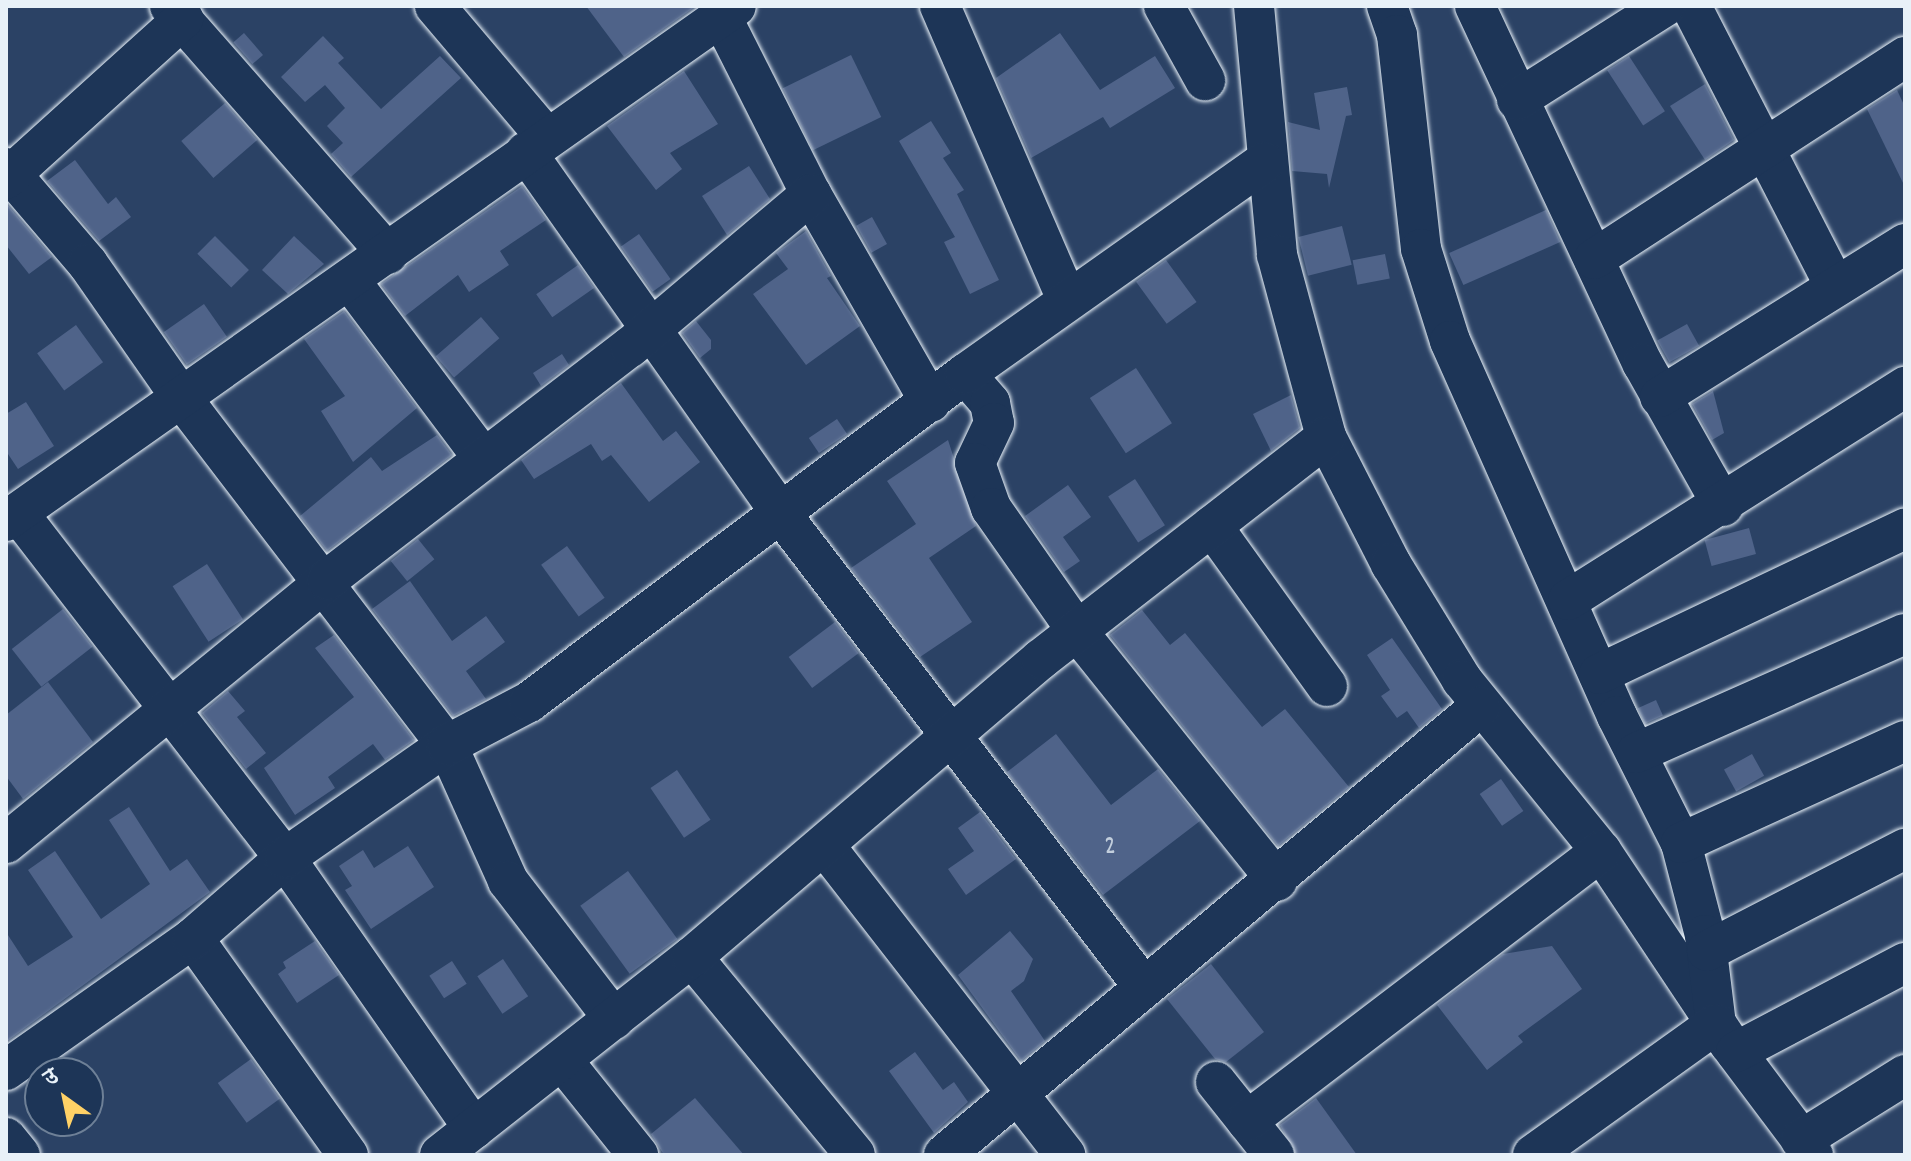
<!DOCTYPE html>
<meta charset="utf-8">
<style>
body{margin:0}
#map{position:relative;width:1911px;height:1161px;overflow:hidden;background:#2b4265;font-family:Dekko,"Playpen Sans Deva",sans-serif}
div>[style]{position:absolute}
.building>*{inset:0;background:#4f6389;transform-origin:0 0}
.roads{filter:drop-shadow(0 0 2px #e8f1f8) drop-shadow(0 0 2px #e8f1f8)}
.minor>*{height:40px;margin:-20px;padding:0 20px;transform-origin:20px;border-radius:20px;background:#1d3557}
span{translate:-50% -50%;white-space:nowrap;text-align:center;line-height:1.15;-webkit-text-stroke:6px #1d3557;paint-order:stroke}
.number-label{font-size:28px;color:#c2cedc}
.number-label span{-webkit-text-stroke-width:0}
.frame{position:absolute;inset:0;border:8px solid #e8f1f8;pointer-events:none}
.north{position:absolute;left:24px;top:1057px;width:80px;height:80px;box-sizing:border-box;background:#1d3557;border:2px solid #6e8097;border-radius:50%;rotate:327deg;font-size:22px;font-weight:700;line-height:32px;text-align:center;color:#e8f1f8}
.north::after{content:'';display:block;margin:auto;width:28px;height:36px;background:#ffd166;clip-path:polygon(50% 0,100% 100%,50% 72%,0 100%)}
</style>
<div id="map">
<div class="building">
<i style="clip-path:polygon(586px 6px,696px 6px,624px 57px)"></i>
<i style="left:244px;top:33px;width:29px;height:14px;rotate:49deg"></i>
<i style="clip-path:polygon(1060px 33px,1100px 90px,1155px 56px,1175px 88px,1110px 128px,1103px 117px,1031px 158px,996px 78px)"></i>
<i style="clip-path:polygon(323px 36px,344px 58px,338px 63px,381px 109px,440px 56px,461px 78px,351px 177px,331px 154px,343px 143px,327px 126px,345px 108px,325px 85px,305px 102px,281px 77px)"></i>
<i style="left:851px;top:55px;width:69px;height:76px;rotate:64deg"></i>
<i style="left:1629px;top:56px;width:66px;height:26px;rotate:57deg"></i>
<i style="clip-path:polygon(684px 71px,718px 124px,670px 153px,682px 169px,656px 190px,607px 126px)"></i>
<i style="clip-path:polygon(1705px 84px,1734px 140px,1705px 160px,1670px 106px)"></i>
<i style="clip-path:polygon(1347px 87px,1352px 115px,1346px 116px,1329px 188px,1327px 174px,1292px 171px,1288px 122px,1320px 130px,1314px 93px)"></i>
<i style="clip-path:polygon(1897px 90px,1905px 107px,1905px 187px,1867px 109px)"></i>
<i style="left:225px;top:103px;width:49px;height:58px;rotate:49deg"></i>
<i style="clip-path:polygon(931px 121px,951px 153px,943px 158px,964px 190px,957px 194px,999px 280px,970px 294px,944px 242px,955px 237px,899px 141px)"></i>
<i style="clip-path:polygon(75px 160px,108px 204px,116px 197px,131px 217px,99px 241px,47px 181px)"></i>
<i style="clip-path:polygon(749px 166px,770px 199px,727px 235px,702px 196px)"></i>
<i style="clip-path:polygon(522px 186px,546px 220px,500px 251px,509px 265px,469px 292px,458px 275px,405px 316px,381px 284px)"></i>
<i style="clip-path:polygon(6px 203px,52px 257px,29px 274px,6px 245px)"></i>
<i style="left:1546px;top:210px;width:35px;height:106px;rotate:66deg"></i>
<i style="left:872px;top:217px;width:31px;height:18px;rotate:61deg"></i>
<i style="left:1342px;top:226px;width:40px;height:45px;rotate:76deg"></i>
<i style="clip-path:polygon(806px 231px,831px 276px,827px 278px,860px 326px,806px 365px,753px 294px,788px 269px,776px 253px)"></i>
<i style="left:639px;top:234px;width:55px;height:22px;rotate:55deg"></i>
<i style="left:215px;top:236px;width:48px;height:25px;rotate:45deg"></i>
<i style="clip-path:polygon(294px 236px,324px 264px,288px 294px,262px 270px)"></i>
<i style="left:1385px;top:254px;width:25px;height:33px;rotate:79deg"></i>
<i style="left:1166px;top:260px;width:52px;height:37px;rotate:54deg"></i>
<i style="left:578px;top:265px;width:28px;height:51px;rotate:55deg"></i>
<i style="left:204px;top:304px;width:40px;height:49px;rotate:55deg"></i>
<i style="clip-path:polygon(344px 311px,417px 408px,353px 462px,321px 411px,345px 396px,304px 339px)"></i>
<i style="left:481px;top:317px;width:28px;height:60px;rotate:49deg"></i>
<i style="clip-path:polygon(696px 321px,711px 340px,711px 349px,700px 358px,682px 333px)"></i>
<i style="left:1687px;top:324px;width:25px;height:34px;rotate:61deg"></i>
<i style="left:76px;top:325px;width:46px;height:48px;rotate:54deg"></i>
<i style="clip-path:polygon(562px 354px,569px 365px,541px 386px,533px 373px)"></i>
<i style="left:1136px;top:368px;width:66px;height:55px;rotate:57deg"></i>
<i style="clip-path:polygon(621px 383px,663px 441px,676px 431px,700px 462px,649px 502px,611px 455px,602px 461px,591px 444px,534px 479px,521px 460px)"></i>
<i style="clip-path:polygon(1713px 391px,1724px 433px,1712px 440px,1692px 404px)"></i>
<i style="clip-path:polygon(1291px 395px,1300px 428px,1271px 451px,1253px 414px)"></i>
<i style="clip-path:polygon(26px 402px,54px 446px,18px 469px,6px 451px,6px 414px)"></i>
<i style="left:837px;top:419px;width:18px;height:34px;rotate:56deg"></i>
<i style="clip-path:polygon(437px 435px,452px 455px,327px 551px,300px 516px,371px 457px,382px 471px)"></i>
<i style="clip-path:polygon(948px 440px,976px 526px,929px 558px,972px 622px,920px 657px,851px 568px,916px 524px,887px 481px)"></i>
<i style="left:1135px;top:479px;width:55px;height:32px;rotate:57deg"></i>
<i style="clip-path:polygon(1068px 485px,1091px 517px,1063px 537px,1080px 561px,1064px 572px,1025px 516px)"></i>
<i style="left:1749px;top:528px;width:27px;height:46px;rotate:75deg"></i>
<i style="left:418px;top:539px;width:26px;height:35px;rotate:51deg"></i>
<i style="left:567px;top:546px;width:64px;height:32px;rotate:54deg"></i>
<i style="left:207px;top:564px;width:66px;height:41px;rotate:57deg"></i>
<i style="clip-path:polygon(410px 581px,452px 641px,486px 616px,505px 642px,466px 671px,486px 699px,453px 716px,372px 609px)"></i>
<i style="left:63px;top:609px;width:48px;height:65px;rotate:52deg"></i>
<i style="clip-path:polygon(1142px 610px,1170px 645px,1185px 633px,1262px 727px,1285px 709px,1349px 787px,1278px 846px,1110px 635px)"></i>
<i style="left:835px;top:622px;width:39px;height:58px;rotate:53deg"></i>
<i style="clip-path:polygon(334px 635px,414px 740px,385px 760px,373px 744px,328px 777px,335px 788px,295px 815px,264px 768px,354px 697px,315px 648px)"></i>
<i style="clip-path:polygon(1392px 638px,1442px 709px,1419px 728px,1407px 711px,1397px 718px,1381px 696px,1390px 690px,1367px 655px)"></i>
<i style="clip-path:polygon(48px 682px,93px 742px,23px 799px,6px 776px,6px 715px)"></i>
<i style="clip-path:polygon(228px 691px,245px 711px,237px 717px,266px 753px,246px 769px,202px 713px)"></i>
<i style="left:1656px;top:700px;width:17px;height:20px;rotate:66deg"></i>
<i style="clip-path:polygon(1056px 734px,1111px 805px,1158px 769px,1200px 821px,1103px 895px,1007px 772px)"></i>
<i style="left:1752px;top:754px;width:25px;height:32px;rotate:61deg"></i>
<i style="left:677px;top:770px;width:60px;height:32px;rotate:56deg"></i>
<i style="left:1501px;top:779px;width:39px;height:26px;rotate:55deg"></i>
<i style="clip-path:polygon(129px 807px,170px 871px,187px 859px,210px 892px,6px 1042px,6px 932px,28px 966px,73px 937px,28px 870px,55px 851px,101px 919px,150px 884px,109px 820px)"></i>
<i style="clip-path:polygon(980px 812px,1016px 859px,966px 895px,948px 869px,974px 851px,958px 828px)"></i>
<i style="clip-path:polygon(408px 846px,434px 887px,371px 929px,345px 890px,352px 886px,339px 866px,363px 850px,374px 868px)"></i>
<i style="left:628px;top:871px;width:84px;height:59px;rotate:54deg"></i>
<i style="clip-path:polygon(1010px 931px,1033px 959px,1024px 981px,1011px 991px,1045px 1041px,1021px 1061px,958px 975px)"></i>
<i style="clip-path:polygon(315px 941px,339px 975px,297px 1003px,278px 974px,286px 968px,283px 962px)"></i>
<i style="clip-path:polygon(1552px 946px,1582px 989px,1518px 1036px,1523px 1042px,1487px 1070px,1437px 1005px,1503px 954px)"></i>
<i style="left:503px;top:959px;width:45px;height:31px;rotate:56deg"></i>
<i style="left:452px;top:961px;width:27px;height:27px;rotate:57deg"></i>
<i style="clip-path:polygon(1211px 964px,1264px 1032px,1226px 1062px,1215px 1059px,1167px 999px)"></i>
<i style="clip-path:polygon(915px 1052px,943px 1090px,954px 1082px,968px 1102px,934px 1133px,889px 1071px)"></i>
<i style="left:251px;top:1059px;width:49px;height:41px;rotate:54deg"></i>
<i style="clip-path:polygon(695px 1098px,744px 1155px,664px 1155px,651px 1134px)"></i>
<i style="clip-path:polygon(1316px 1098px,1357px 1155px,1296px 1155px,1280px 1125px)"></i>
</div>
<div class="roads">
<div class="minor">
<i style="left:170px;top:6px;width:330px;rotate:48.7deg"></i>
<i style="left:435px;top:6px;width:172px;rotate:49.7deg"></i>
<i style="left:940px;top:6px;width:319px;rotate:66.6deg"></i>
<i style="left:1164px;top:6px;width:85px;rotate:61deg"></i>
<i style="left:1254px;top:6px;width:250px;rotate:84.7deg"></i>
<i style="left:1277px;top:255px;width:188px;rotate:74.9deg"></i>
<i style="left:1326px;top:437px;width:143px;rotate:62.9deg"></i>
<i style="left:1391px;top:564px;width:136px;rotate:58.5deg"></i>
<i style="left:1462px;top:680px;width:220px;rotate:50.9deg"></i>
<i style="left:1601px;top:851px;width:231px;rotate:56.3deg"></i>
<i style="left:1729px;top:1043px;width:140px;rotate:53.1deg"></i>
<i style="left:1387px;top:6px;width:31px;rotate:71deg"></i>
<i style="left:1397px;top:35px;width:215px;rotate:83.6deg"></i>
<i style="left:1421px;top:249px;width:96px;rotate:72.5deg"></i>
<i style="left:1450px;top:341px;width:411px;rotate:66deg"></i>
<i style="left:1617px;top:716px;width:142px;rotate:63.3deg"></i>
<i style="left:1681px;top:843px;width:95px;rotate:75.4deg"></i>
<i style="left:1705px;top:935px;width:90px;rotate:83deg"></i>
<i style="left:1716px;top:1024px;width:225px;rotate:144.4deg"></i>
<i style="left:1475px;top:6px;width:395px;rotate:64.9deg"></i>
<i style="left:1643px;top:364px;width:163px;rotate:60.6deg"></i>
<i style="left:1691px;top:6px;width:315px;rotate:62.8deg"></i>
<i style="left:721px;top:16px;width:199px;rotate:63.2deg"></i>
<i style="left:811px;top:194px;width:240px;rotate:60.2deg"></i>
<i style="left:1517px;top:100px;width:175px;rotate:-32.4deg"></i>
<i style="left:526px;top:152px;width:443px;rotate:54.8deg"></i>
<i style="left:781px;top:514px;width:595px;rotate:52.51deg"></i>
<i style="left:6px;top:168px;width:126px;rotate:49.5deg"></i>
<i style="left:88px;top:264px;width:166px;rotate:55.1deg"></i>
<i style="left:183px;top:400px;width:434px;rotate:52.6deg"></i>
<i style="left:447px;top:745px;width:149px;rotate:65.8deg"></i>
<i style="left:508px;top:881px;width:174px;rotate:52.5deg"></i>
<i style="left:6px;top:179px;width:239px;rotate:-42.1deg"></i>
<i style="left:1594px;top:259px;width:371px;rotate:-33deg"></i>
<i style="left:351px;top:282px;width:220px;rotate:53.1deg"></i>
<i style="left:965px;top:374px;width:38px;rotate:49deg"></i>
<i style="left:990px;top:403px;width:20px;rotate:79deg"></i>
<i style="left:994px;top:423px;width:44px;rotate:115.4deg"></i>
<i style="left:975px;top:463px;width:48px;rotate:70.4deg"></i>
<i style="left:991px;top:508px;width:150px;rotate:55deg"></i>
<i style="left:1077px;top:631px;width:320px;rotate:51.3deg"></i>
<i style="left:1660px;top:397px;width:289px;rotate:-32deg"></i>
<i style="left:18px;top:513px;width:436px;rotate:52.3deg"></i>
<i style="left:285px;top:858px;width:330px;rotate:55.1deg"></i>
<i style="left:6px;top:521px;width:893px;rotate:-35.2deg"></i>
<i style="left:1212px;top:526px;width:197px;rotate:54.3deg"></i>
<i style="left:1568px;top:600px;width:399px;rotate:-32.3deg"></i>
<i style="left:1599px;top:674px;width:339px;rotate:-25.4deg"></i>
<i style="left:1636px;top:753px;width:294px;rotate:-23.9deg"></i>
<i style="left:6px;top:843px;width:415px;rotate:-39.3deg"></i>
<i style="left:327px;top:580px;width:382px;rotate:-37.6deg"></i>
<i style="left:630px;top:347px;width:237px;rotate:-40.2deg"></i>
<i style="left:1681px;top:843px;width:246px;rotate:-24.5deg"></i>
<i style="left:824px;top:845px;width:393px;rotate:52.1deg"></i>
<i style="left:193px;top:938px;width:267px;rotate:54.5deg"></i>
<i style="left:1707px;top:951px;width:223px;rotate:-27.3deg"></i>
<i style="left:692px;top:957px;width:256px;rotate:50.5deg"></i>
<i style="left:1736px;top:1052px;width:191px;rotate:-27.8deg"></i>
<i style="left:562px;top:1060px;width:122px;rotate:51.3deg"></i>
<i style="left:6px;top:1070px;width:229px;rotate:-35.2deg"></i>
<i style="left:193px;top:938px;width:122px;rotate:-41deg"></i>
<i style="left:285px;top:858px;width:198px;rotate:-34.9deg"></i>
<i style="left:447px;top:745px;width:93px;rotate:-27.7deg"></i>
<i style="left:529px;top:702px;width:546px;rotate:-36.95deg"></i>
<i style="left:965px;top:374px;width:367px;rotate:-35.3deg"></i>
<i style="left:1216px;top:1082px;width:93px;rotate:51.5deg"></i>
<i style="left:1247px;top:1121px;width:445px;rotate:-37.3deg"></i>
<i style="left:6px;top:1138px;width:22px;rotate:51deg"></i>
<i style="left:1801px;top:1140px;width:123px;rotate:-32deg"></i>
<i style="left:440px;top:1155px;width:320px;rotate:-38.2deg"></i>
<i style="left:692px;top:957px;width:459px;rotate:-40.5deg"></i>
<i style="left:1041px;top:659px;width:361px;rotate:-37.9deg"></i>
<i style="left:944px;top:1155px;width:699px;rotate:-39.89deg"></i>
</div>
</div>
<div class="number-label">
<span style="left:1110px;top:848px">2</span>
</div>
<div class="frame"></div>
<div class="north">उ</div>
</div>
